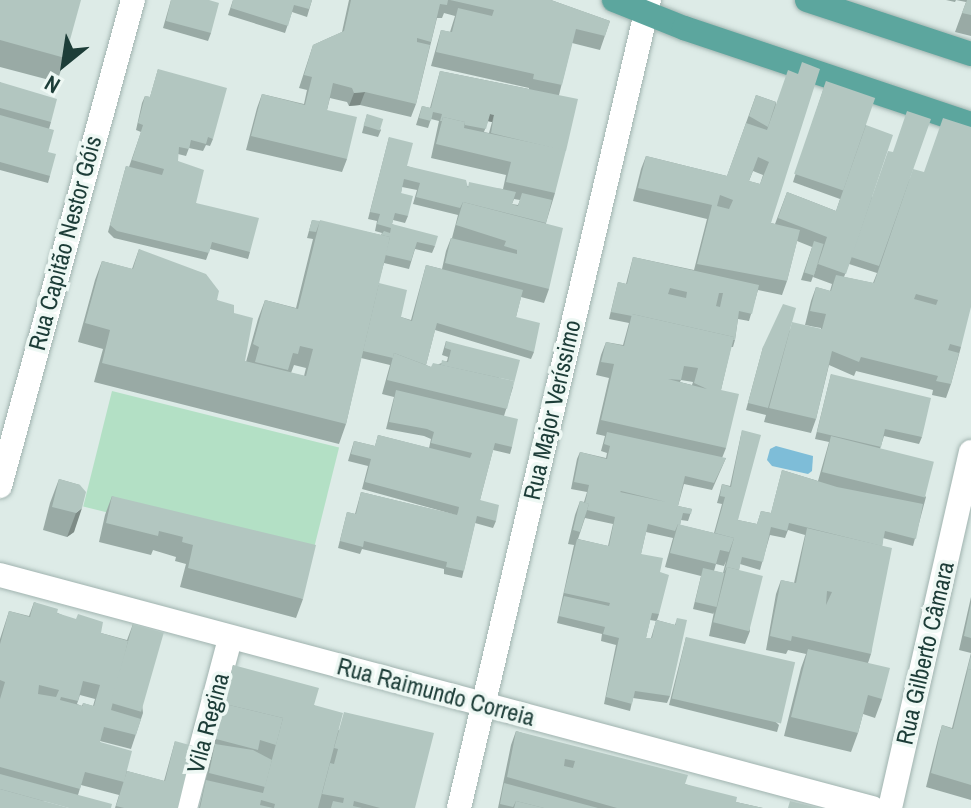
<!DOCTYPE html>
<meta charset="utf-8">
<style>
body{margin:0}
#map{position:relative;width:971px;height:808px;overflow:hidden;background:#ddebe7;font-family:"Archivo Narrow",sans-serif}
div>[style]{position:absolute}
.green>*{inset:0;background:#b3e0c5;transform-origin:0 0}
.water>*{inset:0;background:#7ebdd8}
.roads{filter:drop-shadow(0 0 2px #a0b3af) drop-shadow(0 0 2px #a0b3af)}
.minor>*{height:24px;margin:-12px;padding:0 12px;transform-origin:12px;border-radius:12px;background:#fff}
.primary>*{height:24px;margin:-12px;padding:0 12px;transform-origin:12px;border-radius:12px;background:#5ca69e}
.wall>*{inset:0;background:#99aaa5}
.shaded-wall>*{inset:0;background:#7d8b86}
.building>*{inset:0;background:#b2c6c0;transform-origin:0 0}
span{translate:-50% -50%;white-space:nowrap;text-align:center;line-height:1.15;-webkit-text-stroke:7px #eef8f4;paint-order:stroke}
.street-label{font-size:24px;color:#1d3d38}
.north{position:absolute;left:24px;top:24px;width:80px;height:80px;-webkit-text-stroke:6px #eef8f4;paint-order:stroke;rotate:210deg;font-size:22px;font-weight:700;line-height:32px;text-align:center;color:#1d3d38}
.north::after{content:'';display:block;margin:auto;width:28px;height:36px;background:#1d3d38;clip-path:polygon(50% 0,100% 100%,50% 72%,0 100%)}
</style>
<div id="map">
<div class="green">
<i style="left:112px;top:391px;width:234px;height:119px;rotate:14deg"></i>
</div>
<div class="water">
<i style="clip-path:polygon(776px 446px,813px 456px,812px 471px,808px 474px,772px 466px,767px 460px,770px 449px)"></i>
</div>
<div class="roads">
<div class="minor">
<i style="left:0;top:486px;width:504px;rotate:-74.7deg"></i>
<i style="left:0;top:575px;width:903px;rotate:14.96deg"></i>
<i style="left:185px;top:808px;width:175px;rotate:-75.1deg"></i>
<i style="left:459px;top:808px;width:830px;rotate:-76.77deg"></i>
<i style="left:890px;top:808px;width:365px;rotate:-77.2deg"></i>
</div>
<div class="primary">
<i style="left:614px;top:0;width:75px;rotate:21.8deg"></i>
<i style="left:684px;top:28px;width:303px;rotate:18.5deg"></i>
<i style="left:807px;top:0;width:173px;rotate:18.2deg"></i>
</div>
</div>
<div class="wall">
<i style="clip-path:polygon(0 0,65px 58px,57px 82px,0 67px)"></i>
<i style="clip-path:polygon(171px 0,209px 0,211px 33px,208px 41px,163px 28px)"></i>
<i style="clip-path:polygon(233px 0,312px 0,307px 17px,292px 12px,285px 33px,228px 15px)"></i>
<i style="clip-path:polygon(evenodd,349px 0,551px 0,610px 21px,600px 50px,572px 43px,559px 95px,555px 193px,546px 223px,549px 289px,544px 303px,521px 297px,516px 317px,534px 352px,531px 359px,435px 330px,426px 365px,431px 367px,447px 361px,448px 357px,442px 355px,446px 341px,513px 387px,504px 416px,512px 447px,510px 454px,493px 450px,480px 500px,496px 521px,493px 528px,475px 523px,462px 578px,444px 574px,444px 569px,362px 549px,360px 554px,338px 548px,347px 512px,355px 514px,361px 492px,456px 515px,362px 489px,368px 466px,348px 461px,354px 441px,375px 446px,378px 435px,429px 448px,431px 439px,424px 436px,386px 429px,394px 397px,382px 394px,390px 365px,361px 358px,346px 424px,339px 444px,94px 382px,103px 349px,78px 342px,95px 280px,102px 261px,132px 269px,139px 249px,217px 300px,234px 313px,245px 361px,246px 362px,258px 319px,265px 300px,296px 308px,313px 239px,307px 238px,312px 220px,381px 235px,382px 233px,375px 231px,377px 221px,368px 219px,389px 137px,407px 166px,467px 186px,503px 189px,506px 175px,431px 158px,439px 121px,431px 119px,428px 128px,416px 125px,422px 106px,430px 108px,440px 71px,529px 89px,529px 88px,431px 66px,441px 30px,450px 32px,455px 16px,444px 13px,442px 18px,437px 18px,416px 104px,411px 117px,360px 105px,349px 106px,347px 102px,330px 98px,327px 110px,347px 159px,342px 172px,246px 150px,257px 108px,262px 94px,304px 104px,307px 90px,299px 88px,313px 45px,342px 32px,349px 0,488px 121px,492px 122px,489px 133px,484px 132px,488px 121px,349px 0,402px 187px,417px 190px,413px 204px,458px 215px,452px 238px,451px 238px,446px 251px,442px 269px,426px 265px,411px 320px,401px 317px,378px 284px,384px 263px,409px 269px,415px 249px,432px 253px,435px 246px,392px 224px,393px 220px,405px 223px,408px 216px,401px 193px,402px 187px,349px 0,514px 199px,520px 200px,518px 205px,512px 204px,514px 199px,349px 0,294px 365px,306px 368px,304px 376px,291px 373px,294px 365px)"></i>
<i style="clip-path:polygon(946px 0,971px 0,971px 36px,955px 32px,966px 2px,956px 0,955px 2px)"></i>
<i style="clip-path:polygon(158px 69px,213px 139px,210px 146px,206px 145px,203px 151px,189px 148px,186px 156px,178px 154px,178px 161px,196px 203px,250px 252px,248px 259px,210px 249px,206px 260px,114px 238px,108px 232px,124px 173px,126px 166px,129px 167px,141px 132px,136px 130px,142px 103px,145px 96px,150px 97px)"></i>
<i style="clip-path:polygon(evenodd,826px 81px,866px 125px,872px 198px,910px 179px,961px 347px,951px 384px,946px 398px,932px 395px,933px 390px,856px 371px,854px 376px,829px 365px,816px 419px,811px 433px,764px 422px,766px 415px,746px 410px,763px 347px,790px 330px,821px 329px,821px 328px,805px 325px,811px 301px,816px 287px,830px 291px,832px 284px,813px 277px,821px 254px,811px 282px,801px 280px,812px 247px,797px 241px,787px 281px,782px 295px,758px 290px,749px 321px,738px 319px,735px 340px,733px 347px,731px 347px,721px 390px,726px 448px,722px 458px,726px 458px,712px 490px,684px 484px,678px 506px,692px 509px,688px 521px,681px 520px,680px 525px,714px 533px,722px 504px,717px 503px,720px 492px,722px 484px,730px 486px,742px 430px,738px 520px,757px 524px,761px 511px,771px 513px,782px 470px,818px 481px,829px 442px,815px 439px,831px 374px,922px 437px,919px 444px,884px 436px,880px 449px,926px 497px,913px 546px,883px 538px,871px 654px,868px 663px,882px 699px,875px 718px,863px 714px,858px 733px,851px 752px,784px 736px,801px 668px,806px 654px,788px 650px,786px 654px,766px 650px,776px 594px,781px 580px,794px 583px,805px 535px,788px 530px,785px 538px,770px 535px,760px 570px,740px 564px,739px 570px,750px 631px,745px 644px,709px 636px,714px 612px,714px 614px,693px 609px,701px 576px,665px 567px,673px 538px,646px 532px,641px 554px,660px 572px,659px 614px,657px 620px,675px 625px,677px 618px,670px 696px,667px 703px,633px 698px,630px 711px,604px 704px,616px 645px,601px 641px,602px 634px,557px 623px,574px 545px,568px 544px,575px 515px,580px 501px,584px 502px,587px 492px,571px 489px,577px 459px,580px 452px,606px 458px,607px 453px,601px 451px,605px 436px,596px 434px,609px 378px,596px 375px,601px 355px,606px 342px,623px 345px,629px 323px,609px 319px,618px 282px,626px 284px,633px 257px,694px 270px,707px 219px,633px 201px,641px 169px,646px 156px,727px 176px,756px 95px,776px 102px,771px 223px,775px 224px,787px 192px,836px 211px,840px 199px,793px 182px,826px 81px,753px 171px,763px 175px,760px 184px,749px 181px,753px 171px,826px 81px,849px 264px,877px 273px,873px 283px,844px 277px,849px 264px,826px 81px,681px 380px,693px 382px,692px 385px,680px 382px,681px 380px,826px 81px,585px 518px,613px 524px,608px 546px,578px 539px,585px 518px,826px 81px,726px 561px,723px 573px,714px 571px,716px 564px,724px 566px,726px 561px,826px 81px,650px 620px,656px 621px,651px 638px,646px 638px,650px 620px)"></i>
<i style="clip-path:polygon(0 82px,51px 122px,49px 129px,48px 152px,50px 176px,48px 183px,0 170px)"></i>
<i style="clip-path:polygon(367px 114px,381px 130px,378px 137px,362px 133px)"></i>
<i style="clip-path:polygon(59px 479px,80px 485px,74px 532px,67px 537px,43px 530px,50px 503px)"></i>
<i style="clip-path:polygon(112px 496px,303px 599px,296px 618px,180px 587px,186px 564px,175px 561px,176px 557px,153px 550px,151px 555px,99px 542px,105px 515px)"></i>
<i style="clip-path:polygon(971px 597px,971px 800px,926px 787px,938px 739px,942px 725px,952px 728px,971px 653px,959px 650px)"></i>
<i style="clip-path:polygon(evenodd,34px 602px,101px 633px,127px 640px,133px 624px,143px 713px,131px 749px,100px 741px,100px 742px,127px 771px,164px 781px,175px 741px,178px 808px,115px 808px,119px 795px,81px 785px,78px 795px,0 808px,0 639px,9px 611px,29px 616px,34px 602px,80px 695px,95px 699px,93px 706px,83px 703px,82px 706px,77px 704px,80px 695px)"></i>
<i style="clip-path:polygon(686px 637px,779px 725px,777px 732px,669px 705px)"></i>
<i style="clip-path:polygon(233px 665px,314px 705px,415px 808px,199px 808px)"></i>
<i style="clip-path:polygon(516px 731px,685px 784px,736px 802px,763px 808px,498px 808px,511px 745px)"></i>
</div>
<div class="shaded-wall">
<i style="clip-path:polygon(365px 92px,360px 105px,349px 106px,354px 93px)"></i>
<i style="clip-path:polygon(490px 114px,494px 115px,492px 122px,487px 121px)"></i>
<i style="clip-path:polygon(82px 508px,74px 532px,67px 537px,76px 513px)"></i>
</div>
<div class="building">
<i style="clip-path:polygon(0 0,81px 0,65px 58px,0 40px)"></i>
<i style="clip-path:polygon(171px 0,209px 0,219px 3px,211px 33px,166px 21px)"></i>
<i style="clip-path:polygon(233px 0,312px 0,309px 9px,294px 5px,288px 26px,231px 8px)"></i>
<i style="clip-path:polygon(351px 0,448px 0,447px 5px,440px 4px,431px 42px,417px 38px,417px 42px,430px 45px,416px 104px,365px 92px,354px 93px,352px 88px,333px 83px,327px 110px,357px 117px,347px 159px,251px 136px,262px 94px,305px 105px,312px 77px,304px 75px,313px 45px,344px 31px)"></i>
<i style="clip-path:polygon(450px 0,551px 0,610px 21px,605px 36px,576px 29px,562px 85px,533px 79px,534px 74px,436px 52px,441px 30px,452px 32px,458px 8px,492px 16px,494px 10px)"></i>
<i style="clip-path:polygon(967px 0,971px 0,971px 15px,962px 13px)"></i>
<i style="clip-path:polygon(evenodd,802px 62px,820px 69px,771px 223px,800px 230px,787px 281px,697px 264px,712px 205px,638px 188px,646px 156px,727px 176px,746px 123px,767px 130px,788px 70px,798px 74px,802px 62px,758px 157px,769px 162px,760px 184px,749px 181px,758px 157px,802px 62px,720px 195px,733px 200px,729px 209px,717px 206px,720px 195px)"></i>
<i style="clip-path:polygon(158px 69px,227px 88px,213px 139px,208px 137px,206px 144px,191px 140px,189px 149px,179px 147px,178px 161px,204px 170px,196px 203px,259px 218px,250px 252px,212px 242px,209px 253px,117px 231px,110px 225px,126px 166px,162px 175px,164px 169px,132px 160px,143px 125px,138px 123px,145px 96px,150px 97px)"></i>
<i style="clip-path:polygon(440px 71px,578px 99px,566px 151px,491px 133px,494px 115px,490px 114px,486px 129px,465px 125px,465px 122px,443px 117px,442px 121px,440px 121px,442px 114px,433px 112px,431px 121px,419px 118px,422px 106px,431px 108px)"></i>
<i style="left:826px;top:81px;width:52px;height:98px;rotate:19deg"></i>
<i style="clip-path:polygon(0 82px,57px 99px,51px 122px,0 108px)"></i>
<i style="clip-path:polygon(756px 95px,776px 102px,768px 127px,749px 116px)"></i>
<i style="clip-path:polygon(907px 111px,931px 119px,879px 266px,851px 257px,888px 151px,893px 152px)"></i>
<i style="left:367px;top:114px;width:17px;height:12px;rotate:17deg"></i>
<i style="clip-path:polygon(0 115px,54px 130px,48px 152px,56px 154px,50px 176px,0 162px)"></i>
<i style="clip-path:polygon(443px 117px,465px 122px,464px 128px,566px 150px,555px 193px,506px 182px,511px 162px,436px 144px)"></i>
<i style="clip-path:polygon(evenodd,943px 118px,971px 127px,971px 307px,961px 347px,950px 344px,948px 350px,959px 353px,951px 384px,936px 381px,938px 376px,861px 357px,859px 362px,832px 351px,816px 419px,769px 408px,792px 322px,822px 329px,826px 314px,810px 311px,816px 287px,831px 291px,836px 275px,874px 283px,913px 169px,924px 172px,943px 118px,916px 294px,938px 300px,936px 305px,914px 299px,916px 294px)"></i>
<i style="clip-path:polygon(866px 125px,893px 135px,846px 274px,818px 264px,827px 237px,778px 218px,787px 192px,836px 211px)"></i>
<i style="clip-path:polygon(389px 137px,413px 143px,407px 166px,466px 180px,468px 188px,469px 182px,516px 192px,512px 204px,518px 206px,522px 193px,552px 200px,546px 223px,463px 202px,460px 208px,416px 197px,420px 183px,404px 179px,401px 193px,413px 196px,408px 216px,395px 213px,392px 224px,438px 236px,435px 246px,417px 242px,411px 261px,385px 255px,390px 237px,381px 235px,384px 231px,390px 233px,391px 228px,377px 224px,380px 214px,370px 212px)"></i>
<i style="clip-path:polygon(463px 202px,563px 228px,549px 289px,445px 263px,451px 238px,517px 254px,517px 250px,504px 246px,506px 241px,456px 225px)"></i>
<i style="clip-path:polygon(312px 220px,320px 221px,316px 232px,309px 231px)"></i>
<i style="clip-path:polygon(320px 220px,390px 237px,346px 424px,102px 363px,110px 330px,85px 323px,102px 261px,133px 269px,139px 249px,206px 274px,219px 291px,217px 300px,234px 305px,234px 313px,253px 318px,245px 361px,306px 376px,313px 349px,300px 346px,298px 354px,293px 353px,288px 370px,255px 362px,259px 347px,253px 344px,265px 300px,298px 309px)"></i>
<i style="left:814px;top:241px;width:10px;height:33px;rotate:17deg"></i>
<i style="clip-path:polygon(evenodd,633px 257px,759px 285px,752px 314px,739px 311px,735px 340px,733px 340px,734px 337px,632px 314px,632px 316px,611px 312px,618px 282px,627px 284px,633px 257px,670px 288px,687px 292px,686px 298px,668px 294px,670px 288px,633px 257px,719px 293px,723px 293px,720px 307px,716px 306px,719px 293px)"></i>
<i style="clip-path:polygon(426px 265px,523px 290px,516px 317px,540px 323px,534px 352px,437px 323px,426px 365px,394px 353px,393px 358px,363px 351px,379px 283px,407px 290px,401px 317px,412px 321px)"></i>
<i style="clip-path:polygon(783px 304px,796px 308px,768px 408px,748px 403px,763px 347px)"></i>
<i style="clip-path:polygon(evenodd,632px 314px,734px 337px,721px 390px,739px 394px,726px 448px,601px 420px,614px 364px,601px 362px,606px 342px,624px 346px,632px 314px,684px 366px,698px 368px,694px 383px,707px 389px,668px 379px,681px 380px,684px 366px)"></i>
<i style="clip-path:polygon(446px 341px,520px 360px,513px 387px,512px 387px,514px 381px,441px 365px,442px 360px,448px 362px,451px 350px,445px 348px)"></i>
<i style="clip-path:polygon(394px 353px,431px 367px,433px 363px,514px 381px,507px 409px,387px 380px)"></i>
<i style="clip-path:polygon(831px 374px,931px 398px,922px 437px,885px 429px,881px 447px,817px 432px)"></i>
<i style="clip-path:polygon(396px 390px,518px 419px,512px 447px,495px 443px,480px 500px,499px 505px,496px 521px,477px 516px,464px 571px,446px 567px,447px 562px,364px 541px,363px 547px,340px 541px,347px 512px,356px 514px,361px 492px,457px 515px,458px 512px,459px 507px,365px 482px,371px 459px,351px 454px,354px 441px,375px 446px,378px 435px,470px 458px,472px 453px,431px 443px,434px 432px,427px 429px,389px 422px)"></i>
<i style="clip-path:polygon(742px 430px,761px 435px,738px 520px,757px 524px,761px 511px,771px 513px,782px 470px,837px 487px,923px 504px,916px 539px,885px 531px,882px 546px,789px 523px,787px 531px,771px 527px,763px 562px,742px 557px,739px 570px,727px 567px,724px 573px,734px 538px,715px 533px,725px 497px,720px 496px,722px 484px,731px 487px)"></i>
<i style="clip-path:polygon(evenodd,607px 432px,726px 458px,714px 483px,685px 476px,678px 506px,692px 509px,691px 514px,683px 513px,680px 525px,678px 524px,675px 531px,648px 524px,641px 554px,663px 558px,660px 572px,669px 575px,659px 614px,652px 613px,646px 638px,652px 638px,656px 620px,676px 625px,677px 618px,687px 620px,670px 696px,635px 691px,632px 704px,606px 697px,619px 638px,603px 634px,605px 627px,559px 616px,564px 596px,609px 606px,610px 603px,564px 593px,577px 539px,609px 546px,615px 517px,587px 510px,589px 504px,585px 503px,589px 485px,574px 482px,580px 452px,607px 459px,610px 446px,604px 444px,607px 432px,621px 491px,666px 502px,620px 492px,621px 491px)"></i>
<i style="left:831px;top:436px;width:106px;height:37px;rotate:14deg"></i>
<i style="clip-path:polygon(59px 479px,80px 485px,86px 492px,82px 508px,76px 513px,52px 507px)"></i>
<i style="clip-path:polygon(112px 496px,316px 545px,303px 599px,188px 568px,193px 545px,182px 542px,183px 537px,159px 531px,158px 536px,106px 523px)"></i>
<i style="clip-path:polygon(580px 501px,589px 504px,580px 532px,573px 530px)"></i>
<i style="clip-path:polygon(678px 524px,734px 538px,729px 552px,720px 550px,716px 564px,670px 553px)"></i>
<i style="clip-path:polygon(evenodd,807px 528px,892px 548px,871px 654px,792px 636px,791px 641px,770px 636px,781px 580px,796px 583px,807px 528px,827px 591px,832px 592px,826px 605px,827px 591px)"></i>
<i style="left:727px;top:567px;width:37px;height:57px;rotate:14deg"></i>
<i style="left:703px;top:568px;width:22px;height:35px;rotate:13deg"></i>
<i style="clip-path:polygon(evenodd,34px 602px,58px 609px,57px 613px,76px 619px,78px 614px,103px 622px,101px 633px,128px 641px,111px 710px,141px 719px,136px 735px,104px 727px,100px 742px,132px 751px,124px 782px,85px 772px,80px 789px,0 767px,0 699px,5px 682px,0 680px,0 644px,9px 611px,30px 617px,34px 602px,83px 681px,100px 685px,94px 706px,83px 703px,83px 706px,60px 700px,61px 697px,78px 701px,83px 681px,34px 602px,39px 685px,59px 690px,56px 697px,38px 694px,39px 685px)"></i>
<i style="clip-path:polygon(971px 603px,971px 638px,964px 636px)"></i>
<i style="left:133px;top:624px;width:32px;height:82px;rotate:16deg"></i>
<i style="left:686px;top:637px;width:112px;height:63px;rotate:13deg"></i>
<i style="clip-path:polygon(808px 649px,890px 668px,882px 699px,868px 695px,858px 733px,791px 717px)"></i>
<i style="clip-path:polygon(971px 655px,971px 670px,968px 669px,966px 675px)"></i>
<i style="clip-path:polygon(233px 665px,319px 688px,314px 705px,343px 713px,318px 808px,274px 808px,275px 804px,261px 800px,260px 805px,273px 808px,200px 808px,206px 780px,263px 793px,283px 718px,225px 704px,222px 709px)"></i>
<i style="clip-path:polygon(968px 669px,971px 670px,971px 785px,931px 773px,942px 725px,953px 729px)"></i>
<i style="clip-path:polygon(225px 704px,283px 718px,276px 745px,260px 740px,258px 750px,216px 739px)"></i>
<i style="clip-path:polygon(344px 712px,434px 733px,415px 808px,380px 808px,354px 801px,353px 806px,362px 808px,331px 808px,333px 801px,343px 803px,344px 798px,322px 794px,330px 763px,334px 764px,338px 749px,334px 748px)"></i>
<i style="clip-path:polygon(evenodd,516px 731px,688px 775px,685px 784px,737px 797px,736px 802px,763px 808px,617px 808px,507px 777px,516px 731px,565px 759px,575px 761px,573px 768px,564px 766px,565px 759px)"></i>
<i style="clip-path:polygon(175px 741px,193px 746px,178px 808px,124px 808px,116px 806px,127px 771px,165px 781px)"></i>
<i style="clip-path:polygon(215px 744px,253px 750px,272px 760px,265px 787px,209px 773px)"></i>
<i style="clip-path:polygon(0 774px,112px 804px,111px 808px,69px 808px,0 789px)"></i>
<i style="clip-path:polygon(504px 783px,598px 808px,544px 808px,516px 801px,513px 807px,500px 804px)"></i>
<i style="clip-path:polygon(0 789px,69px 808px,0 808px)"></i>
<i style="clip-path:polygon(516px 801px,544px 808px,514px 808px)"></i>
<i style="clip-path:polygon(790px 801px,819px 808px,788px 808px)"></i>
</div>
<div class="street-label">
<span style="left:65px;top:243px;rotate:-75deg">Rua Capitão Nestor Góis</span>
<span style="left:552px;top:410px;rotate:-77deg">Rua Major Veríssimo</span>
<span style="left:925px;top:653px;rotate:-77deg">Rua Gilberto Câmara</span>
<span style="left:436px;top:692px;rotate:15deg">Rua Raimundo Correia</span>
<span style="left:208px;top:723px;rotate:-75deg">Vila Regina</span>
</div>
<div class="north">N</div>
</div>
